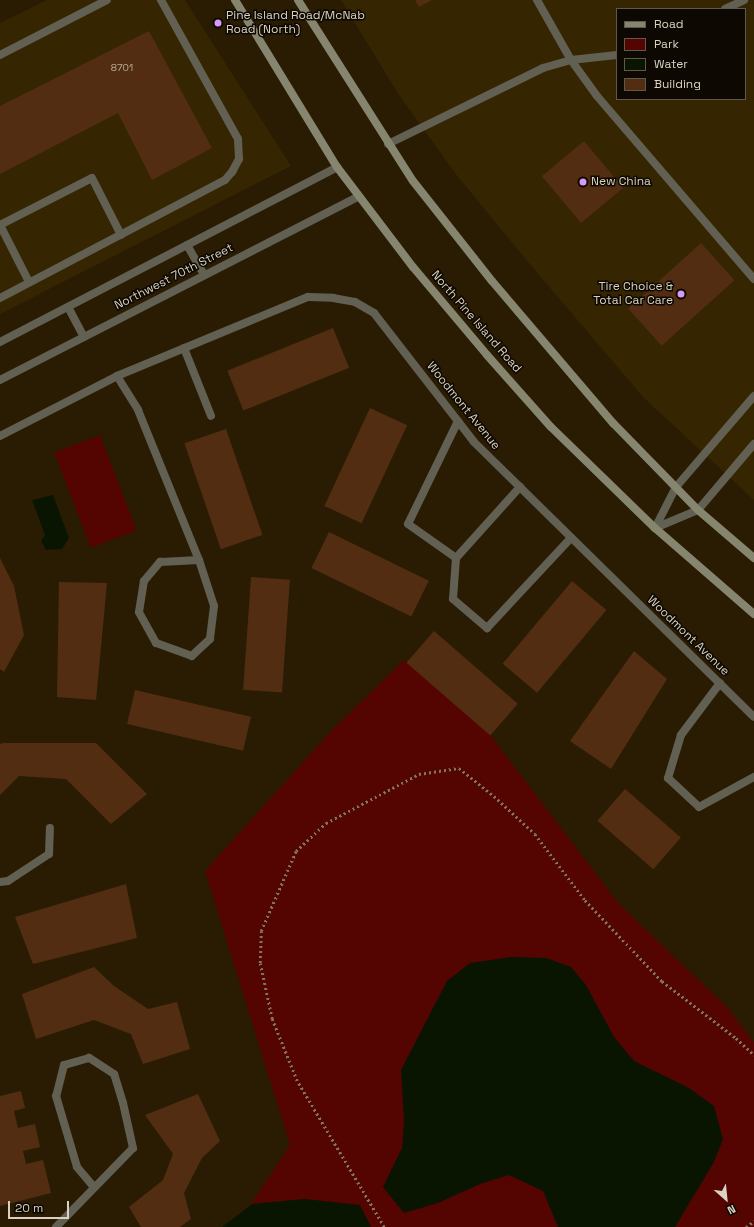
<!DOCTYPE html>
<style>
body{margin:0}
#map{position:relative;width:754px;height:1227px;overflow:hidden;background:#2a1c02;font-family:"Space Grotesk",sans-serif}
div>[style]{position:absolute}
.built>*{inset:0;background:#362501}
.green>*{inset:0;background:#540401;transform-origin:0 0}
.water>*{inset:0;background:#091501}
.building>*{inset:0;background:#522d11;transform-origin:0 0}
.path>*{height:2.5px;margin-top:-1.25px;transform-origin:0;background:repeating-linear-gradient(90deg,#807560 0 2px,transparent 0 5px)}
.service>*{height:8px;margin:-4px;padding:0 4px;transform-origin:4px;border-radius:4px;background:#616053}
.minor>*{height:8px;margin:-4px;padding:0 4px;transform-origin:4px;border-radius:4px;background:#616053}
.tertiary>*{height:8px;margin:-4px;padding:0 4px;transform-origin:4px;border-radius:4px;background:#616053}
.secondary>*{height:8px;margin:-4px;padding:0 4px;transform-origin:4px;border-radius:4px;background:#868670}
.dots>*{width:11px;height:11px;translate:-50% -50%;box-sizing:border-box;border:2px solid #0d0801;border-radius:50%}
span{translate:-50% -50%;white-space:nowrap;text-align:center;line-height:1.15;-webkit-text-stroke:3px #0d0801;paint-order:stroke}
.number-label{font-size:10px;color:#b8a896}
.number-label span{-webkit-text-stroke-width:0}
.poi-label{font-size:12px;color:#dad1c2}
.left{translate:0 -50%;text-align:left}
.right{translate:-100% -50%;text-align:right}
.street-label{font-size:12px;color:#dad1c2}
.legend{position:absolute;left:616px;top:8px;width:130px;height:92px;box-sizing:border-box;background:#0d0801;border:1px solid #5f584e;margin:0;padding:5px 7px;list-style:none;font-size:12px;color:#dad1c2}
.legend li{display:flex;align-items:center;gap:8px;height:20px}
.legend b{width:20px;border:1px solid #5f584e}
.north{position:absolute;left:706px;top:1179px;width:40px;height:40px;-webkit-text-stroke:3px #0d0801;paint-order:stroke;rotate:153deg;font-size:11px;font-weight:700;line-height:16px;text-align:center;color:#dad1c2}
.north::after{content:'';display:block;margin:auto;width:14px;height:18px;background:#dad1c2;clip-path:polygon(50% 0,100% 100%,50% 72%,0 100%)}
.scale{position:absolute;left:8px;top:1201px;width:61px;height:18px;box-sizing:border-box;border:2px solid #dad1c2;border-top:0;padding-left:5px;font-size:12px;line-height:14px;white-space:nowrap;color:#dad1c2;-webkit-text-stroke:3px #0d0801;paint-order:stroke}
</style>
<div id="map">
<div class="built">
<i style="clip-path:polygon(47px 0,185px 0,291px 166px,0 314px,0 23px)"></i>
<i style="clip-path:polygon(evenodd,341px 0,754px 0,754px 500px,644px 398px,528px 262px,455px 173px,397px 92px,341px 0,617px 9px,745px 9px,745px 99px,617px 99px,617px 9px)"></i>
</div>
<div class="green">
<i style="left:100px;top:435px;width:102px;height:49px;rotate:69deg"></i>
<i style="clip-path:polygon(404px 660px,488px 732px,619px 904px,728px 1008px,754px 1043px,754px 1227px,296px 1227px,305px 1199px,251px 1204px,290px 1145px,205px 871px,332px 730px)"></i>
</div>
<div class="water">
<i style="clip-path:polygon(53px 495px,69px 538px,62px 549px,46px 550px,41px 541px,45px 535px,32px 500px)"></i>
<i style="clip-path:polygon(511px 957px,546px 958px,571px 967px,586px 985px,614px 1037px,634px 1061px,689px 1088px,714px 1106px,723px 1139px,714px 1162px,675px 1227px,558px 1227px,543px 1191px,509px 1175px,480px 1184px,438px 1203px,404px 1213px,383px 1187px,402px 1148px,404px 1121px,401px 1070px,447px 981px,470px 963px)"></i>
<i style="clip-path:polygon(305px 1199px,360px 1205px,371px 1227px,222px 1227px,252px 1204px)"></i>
</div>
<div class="building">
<i style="clip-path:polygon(415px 0,432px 0,419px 7px)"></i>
<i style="clip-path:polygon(149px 31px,212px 148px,152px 180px,118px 113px,0 174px,0 106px)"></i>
<i style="left:584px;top:141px;width:61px;height:55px;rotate:50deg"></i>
<i style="left:701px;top:243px;width:50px;height:98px;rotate:48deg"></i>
<i style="left:333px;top:328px;width:43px;height:114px;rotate:68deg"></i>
<i style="left:370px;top:408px;width:41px;height:108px;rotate:25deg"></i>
<i style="left:226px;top:429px;width:112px;height:44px;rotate:71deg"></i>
<i style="left:329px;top:532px;width:111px;height:40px;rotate:26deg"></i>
<i style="clip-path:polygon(0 558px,14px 586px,24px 635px,4px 672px,0 669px)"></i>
<i style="left:251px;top:577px;width:39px;height:113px;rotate:4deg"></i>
<i style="left:572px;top:581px;width:45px;height:108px;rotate:40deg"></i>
<i style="clip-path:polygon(59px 582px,107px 583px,96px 700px,57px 697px)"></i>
<i style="left:434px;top:631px;width:111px;height:42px;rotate:41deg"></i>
<i style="clip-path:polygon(634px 651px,667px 679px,611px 769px,570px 741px)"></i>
<i style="left:135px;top:690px;width:119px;height:35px;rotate:13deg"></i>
<i style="clip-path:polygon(3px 743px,96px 743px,147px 794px,111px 824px,66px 779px,19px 776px,0 795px,0 744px)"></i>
<i style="left:625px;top:789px;width:74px;height:42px;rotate:41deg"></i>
<i style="clip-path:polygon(126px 884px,137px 938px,33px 964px,15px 917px)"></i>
<i style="clip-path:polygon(94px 967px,114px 986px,148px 1009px,177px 1002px,190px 1049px,143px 1064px,131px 1034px,94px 1020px,36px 1039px,22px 994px)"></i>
<i style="clip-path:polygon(21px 1091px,25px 1108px,14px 1111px,18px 1128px,35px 1124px,40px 1147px,23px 1151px,26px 1164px,43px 1160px,51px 1193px,0 1206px,0 1096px)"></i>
<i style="clip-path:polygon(198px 1094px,220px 1141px,202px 1158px,184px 1193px,191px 1219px,180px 1227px,141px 1227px,129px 1207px,163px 1180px,173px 1154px,145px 1115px)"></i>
</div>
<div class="path">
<i style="left:384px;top:1227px;width:170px;rotate:-120.8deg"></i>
<i style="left:297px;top:1081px;width:67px;rotate:-112deg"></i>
<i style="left:272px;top:1019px;width:57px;rotate:-102.1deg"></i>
<i style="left:260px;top:963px;width:32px;rotate:-88deg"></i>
<i style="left:261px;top:931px;width:87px;rotate:-66.4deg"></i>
<i style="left:296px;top:851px;width:41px;rotate:-43deg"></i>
<i style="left:326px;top:823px;width:105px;rotate:-27.8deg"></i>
<i style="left:419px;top:774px;width:40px;rotate:-8.5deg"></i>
<i style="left:459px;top:768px;width:45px;rotate:38.7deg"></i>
<i style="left:494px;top:796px;width:56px;rotate:42.8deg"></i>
<i style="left:535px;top:834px;width:83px;rotate:52.9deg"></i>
<i style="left:585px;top:900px;width:112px;rotate:46.5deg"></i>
<i style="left:662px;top:981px;width:93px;rotate:37.6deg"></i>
<i style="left:736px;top:1038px;width:25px;rotate:43deg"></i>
<i style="left:746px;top:1227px;width:10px;rotate:-37deg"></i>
</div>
<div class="service">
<i style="left:537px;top:0;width:69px;rotate:60.5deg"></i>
<i style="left:571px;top:60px;width:44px;rotate:54.2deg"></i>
<i style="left:597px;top:96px;width:241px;rotate:49.4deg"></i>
<i style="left:725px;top:9px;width:21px;rotate:-25deg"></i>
<i style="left:0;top:55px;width:120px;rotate:-27.2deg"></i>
<i style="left:388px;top:144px;width:173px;rotate:-26.1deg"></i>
<i style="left:543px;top:68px;width:29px;rotate:-16deg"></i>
<i style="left:571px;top:60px;width:46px;rotate:-6.2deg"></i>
<i style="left:0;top:225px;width:103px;rotate:-27.1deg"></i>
<i style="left:92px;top:178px;width:64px;rotate:63deg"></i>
<i style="left:0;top:225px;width:64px;rotate:63deg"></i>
<i style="left:0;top:298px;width:254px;rotate:-27.7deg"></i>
<i style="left:225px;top:180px;width:11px;rotate:-49deg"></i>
<i style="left:232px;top:172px;width:15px;rotate:-62deg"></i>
<i style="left:239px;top:159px;width:20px;rotate:-93deg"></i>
<i style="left:238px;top:139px;width:159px;rotate:-119deg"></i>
<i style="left:184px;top:348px;width:73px;rotate:68.3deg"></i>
<i style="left:458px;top:421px;width:114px;rotate:115.9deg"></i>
<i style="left:408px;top:524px;width:59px;rotate:35.3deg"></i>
<i style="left:456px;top:558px;width:96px;rotate:-48deg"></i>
<i style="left:655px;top:528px;width:46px;rotate:-62.9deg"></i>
<i style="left:676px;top:487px;width:120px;rotate:-49.4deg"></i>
<i style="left:655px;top:528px;width:47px;rotate:-22.7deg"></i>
<i style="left:698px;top:510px;width:87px;rotate:-49.7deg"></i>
<i style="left:456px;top:558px;width:41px;rotate:94.2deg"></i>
<i style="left:453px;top:599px;width:45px;rotate:40.5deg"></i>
<i style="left:487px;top:628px;width:123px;rotate:-47deg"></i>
<i style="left:720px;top:683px;width:65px;rotate:126.9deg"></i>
<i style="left:681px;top:735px;width:45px;rotate:106.8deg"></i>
<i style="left:668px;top:778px;width:42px;rotate:43.1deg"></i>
<i style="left:699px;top:807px;width:63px;rotate:-28.6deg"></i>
</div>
<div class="minor">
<i style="left:117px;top:376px;width:40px;rotate:58deg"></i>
<i style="left:138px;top:410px;width:162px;rotate:67.9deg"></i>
<i style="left:199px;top:560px;width:48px;rotate:71.9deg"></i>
<i style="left:214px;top:606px;width:33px;rotate:97deg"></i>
<i style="left:210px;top:639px;width:25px;rotate:137deg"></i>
<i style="left:192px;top:656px;width:38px;rotate:-160deg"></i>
<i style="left:156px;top:643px;width:35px;rotate:-119deg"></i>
<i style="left:139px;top:612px;width:31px;rotate:-81deg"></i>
<i style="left:144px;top:581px;width:25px;rotate:-50deg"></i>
<i style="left:160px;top:562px;width:39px;rotate:-3deg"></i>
<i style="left:0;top:436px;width:131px;rotate:-27.1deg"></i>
<i style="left:117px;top:376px;width:207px;rotate:-22.5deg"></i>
<i style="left:308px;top:297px;width:25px;rotate:2deg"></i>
<i style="left:333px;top:298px;width:22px;rotate:10deg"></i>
<i style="left:355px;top:302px;width:22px;rotate:30deg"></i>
<i style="left:374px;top:313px;width:163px;rotate:52.2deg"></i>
<i style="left:474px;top:442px;width:392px;rotate:44.5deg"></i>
<i style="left:0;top:882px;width:8px;rotate:-7deg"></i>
<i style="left:8px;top:881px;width:49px;rotate:-33.4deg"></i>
<i style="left:49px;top:854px;width:26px;rotate:-88deg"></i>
<i style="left:56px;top:1227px;width:110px;rotate:-45.7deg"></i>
<i style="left:133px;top:1148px;width:46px;rotate:-102.5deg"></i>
<i style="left:123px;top:1103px;width:30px;rotate:-107deg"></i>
<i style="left:114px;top:1074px;width:30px;rotate:-147deg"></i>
<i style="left:89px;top:1058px;width:26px;rotate:164deg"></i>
<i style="left:64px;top:1065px;width:32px;rotate:104deg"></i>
<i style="left:56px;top:1096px;width:74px;rotate:73.5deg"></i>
<i style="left:77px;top:1167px;width:26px;rotate:50deg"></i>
</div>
<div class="tertiary">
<i style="left:187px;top:245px;width:34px;rotate:60deg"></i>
<i style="left:68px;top:307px;width:34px;rotate:62deg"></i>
<i style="left:0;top:342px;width:380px;rotate:-27.4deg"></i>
<i style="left:0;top:380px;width:403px;rotate:-27.1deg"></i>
</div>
<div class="secondary">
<i style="left:235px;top:0;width:196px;rotate:58.6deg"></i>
<i style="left:337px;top:167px;width:126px;rotate:52.8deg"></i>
<i style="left:413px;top:267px;width:115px;rotate:49.9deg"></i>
<i style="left:487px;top:355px;width:96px;rotate:48.4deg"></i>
<i style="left:551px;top:427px;width:145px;rotate:44.2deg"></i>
<i style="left:655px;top:528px;width:131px;rotate:41deg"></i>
<i style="left:298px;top:0;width:214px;rotate:57.6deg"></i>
<i style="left:413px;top:181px;width:127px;rotate:51.7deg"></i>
<i style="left:492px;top:281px;width:187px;rotate:49.6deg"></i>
<i style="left:613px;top:423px;width:122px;rotate:45.7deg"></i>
<i style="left:698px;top:510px;width:74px;rotate:40.6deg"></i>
</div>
<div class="dots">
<i style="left:218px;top:23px;background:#d89af8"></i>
<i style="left:583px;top:182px;background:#d89af8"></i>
<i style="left:681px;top:294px;background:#d89af8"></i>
</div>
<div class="number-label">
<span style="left:122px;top:68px">8701</span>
</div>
<div class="poi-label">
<span class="left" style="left:226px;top:23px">Pine Island Road/McNab<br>Road (North)</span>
<span class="left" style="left:591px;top:182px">New China</span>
<span class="right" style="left:673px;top:294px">Tire Choice &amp;<br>Total Car Care</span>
</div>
<div class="street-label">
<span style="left:174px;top:277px;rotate:-27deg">Northwest 70th Street</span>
<span style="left:476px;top:322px;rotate:49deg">North Pine Island Road</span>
<span style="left:463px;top:406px;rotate:51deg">Woodmont Avenue</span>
<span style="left:688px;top:636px;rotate:44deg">Woodmont Avenue</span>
</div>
<ul class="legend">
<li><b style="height:5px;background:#868670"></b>Road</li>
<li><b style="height:11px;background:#540401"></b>Park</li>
<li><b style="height:11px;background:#091501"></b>Water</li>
<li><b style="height:11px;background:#522d11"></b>Building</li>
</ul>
<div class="north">N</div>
<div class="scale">20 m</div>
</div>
